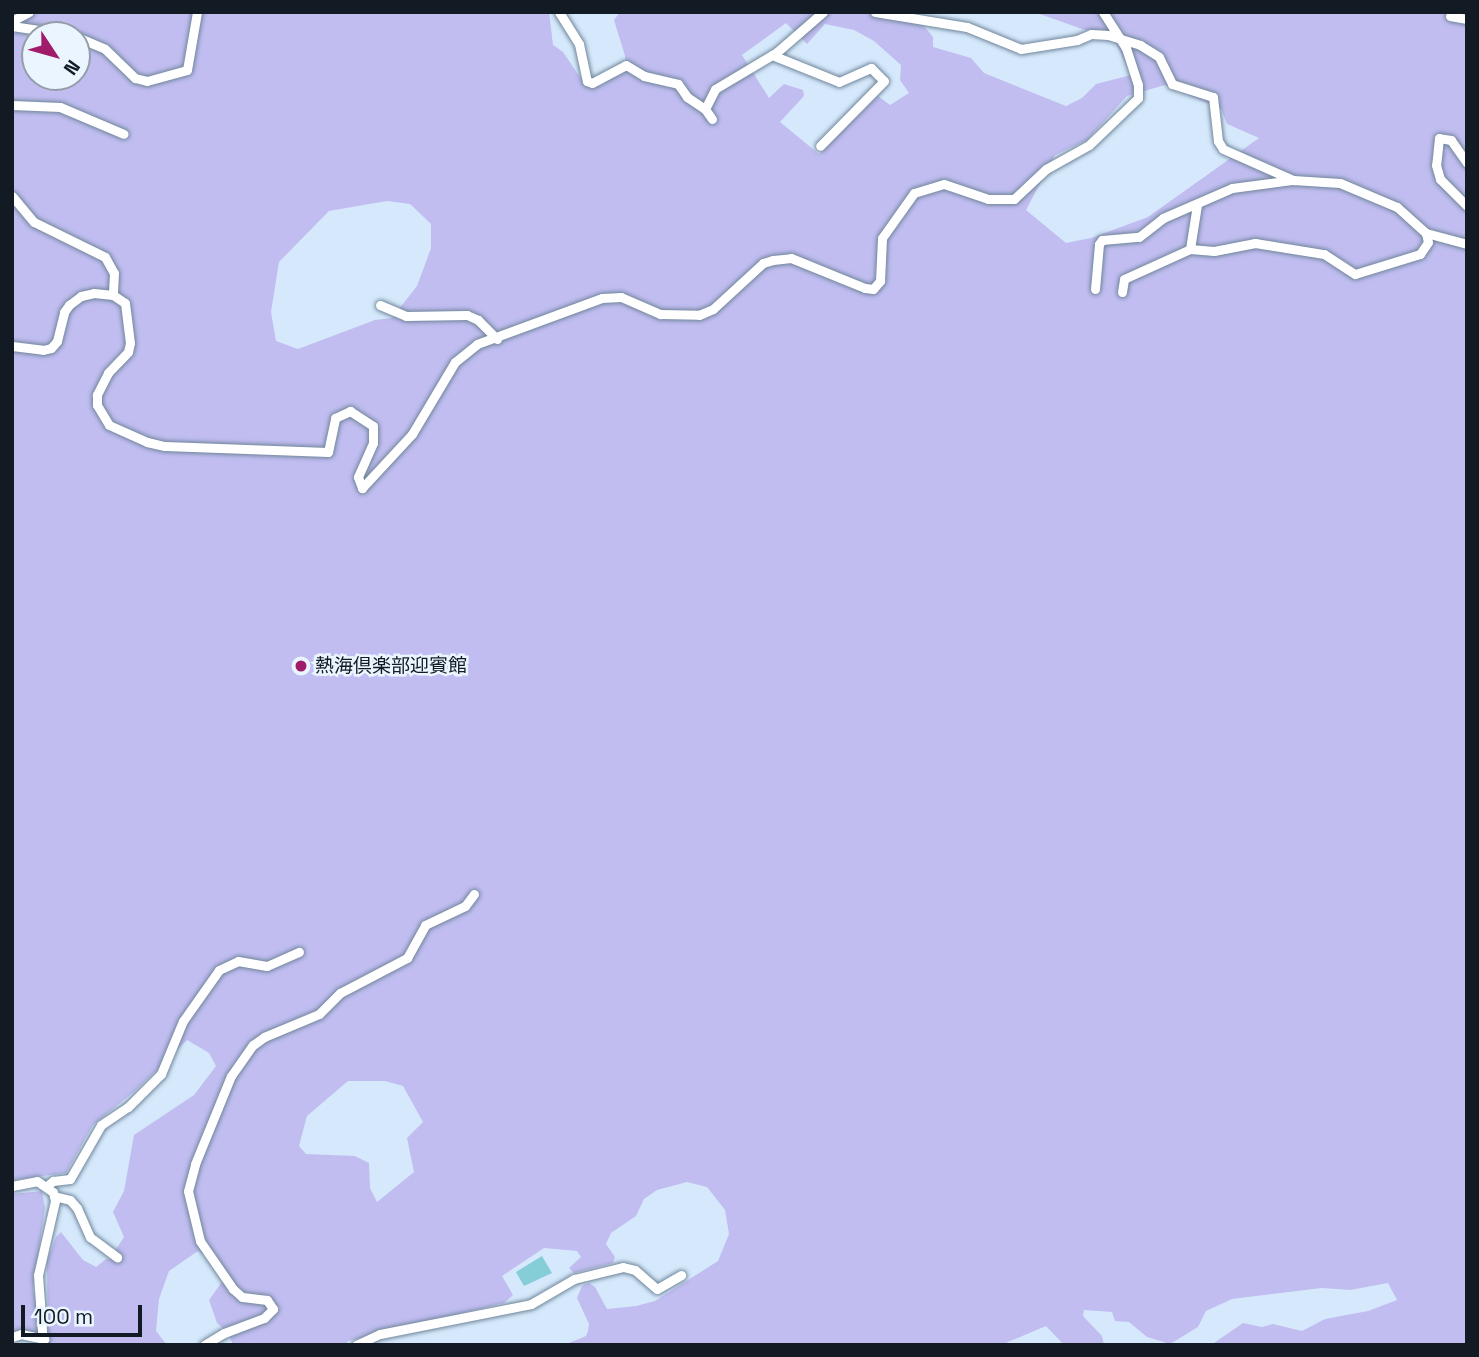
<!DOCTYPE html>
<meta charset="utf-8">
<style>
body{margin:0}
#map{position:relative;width:1479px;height:1357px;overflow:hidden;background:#d6e9fc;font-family:"Space Grotesk","Noto Sans JP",sans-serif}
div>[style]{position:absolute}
.green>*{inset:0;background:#c1bdf1}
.water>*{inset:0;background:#85ced7}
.roads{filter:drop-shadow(0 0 2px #70869b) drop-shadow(0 0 2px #70869b)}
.minor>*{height:9px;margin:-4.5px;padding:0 4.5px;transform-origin:4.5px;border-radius:4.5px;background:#fff}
.dots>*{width:19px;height:19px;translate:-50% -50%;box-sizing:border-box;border:4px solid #ebf5ff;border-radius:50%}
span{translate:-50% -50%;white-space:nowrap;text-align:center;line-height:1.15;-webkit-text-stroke:5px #ebf5ff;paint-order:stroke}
.poi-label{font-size:19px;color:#121b23}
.left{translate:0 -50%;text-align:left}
.frame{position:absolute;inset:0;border:14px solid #121b23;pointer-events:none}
.north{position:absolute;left:21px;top:21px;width:70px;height:70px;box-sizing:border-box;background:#ebf5ff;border:2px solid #949ea7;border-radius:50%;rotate:126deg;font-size:19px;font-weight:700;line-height:28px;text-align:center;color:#121b23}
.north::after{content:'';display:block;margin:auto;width:24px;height:32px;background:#a01b69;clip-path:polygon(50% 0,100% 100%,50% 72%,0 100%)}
.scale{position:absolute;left:21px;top:1305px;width:121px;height:32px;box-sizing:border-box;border:4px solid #121b23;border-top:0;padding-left:9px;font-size:21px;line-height:24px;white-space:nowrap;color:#121b23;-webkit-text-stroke:5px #ebf5ff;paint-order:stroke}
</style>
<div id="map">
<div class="green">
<i style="clip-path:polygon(evenodd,17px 12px,549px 12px,553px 45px,563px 52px,586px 86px,600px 86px,625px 69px,625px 56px,614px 20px,620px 12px,860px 12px,923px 25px,933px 37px,933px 47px,971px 58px,984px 73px,1066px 106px,1082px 98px,1096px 84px,1131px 75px,1110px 30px,1085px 30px,1034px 12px,1467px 12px,1467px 1345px,1211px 1345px,1243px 1323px,1262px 1327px,1273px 1324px,1302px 1331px,1325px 1319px,1368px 1311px,1397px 1300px,1388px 1283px,1350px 1290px,1322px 1288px,1232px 1299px,1206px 1311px,1198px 1327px,1170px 1344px,1147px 1337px,1129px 1322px,1115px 1321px,1112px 1312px,1084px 1310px,1083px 1316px,1102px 1336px,1104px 1345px,1064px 1345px,1046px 1326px,1001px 1345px,555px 1345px,569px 1343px,586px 1336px,588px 1331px,589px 1324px,577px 1298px,582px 1286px,589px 1283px,595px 1287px,607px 1309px,636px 1306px,655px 1301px,718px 1261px,729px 1234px,725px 1210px,707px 1187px,687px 1182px,657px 1190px,644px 1199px,636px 1216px,611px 1233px,606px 1244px,615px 1257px,613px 1263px,574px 1273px,569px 1268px,581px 1257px,577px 1251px,544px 1248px,502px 1276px,513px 1295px,504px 1303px,348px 1341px,346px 1345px,233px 1345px,228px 1333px,217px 1323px,209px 1300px,224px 1279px,210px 1259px,198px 1251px,169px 1271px,159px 1299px,156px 1331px,167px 1345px,48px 1345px,47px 1261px,56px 1237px,61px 1232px,83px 1260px,96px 1267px,106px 1259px,116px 1258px,116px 1249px,124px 1237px,113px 1212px,124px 1191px,134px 1135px,194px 1095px,216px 1066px,209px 1053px,187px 1040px,136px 1090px,93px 1125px,66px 1173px,12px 1180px,12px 33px,16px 33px,17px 12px,786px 23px,807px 44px,825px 24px,854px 30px,874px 41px,901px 65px,900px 80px,909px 93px,890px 105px,878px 96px,819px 154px,780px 122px,804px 96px,803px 90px,784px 84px,769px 98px,742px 55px,786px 23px,17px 12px,35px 35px,77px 35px,77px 77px,35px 77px,35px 35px,17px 12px,1165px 85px,1221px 109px,1227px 124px,1259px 138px,1148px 217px,1091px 238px,1066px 243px,1026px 210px,1055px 155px,1087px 140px,1127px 96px,1165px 85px,17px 12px,387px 201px,410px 204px,431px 224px,431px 248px,417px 286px,392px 318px,375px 320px,298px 349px,276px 341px,271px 312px,279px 262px,329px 211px,387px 201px,17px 12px,348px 1081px,385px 1081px,403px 1086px,423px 1122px,407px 1138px,414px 1172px,377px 1202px,370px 1188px,369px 1163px,355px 1156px,306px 1154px,299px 1146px,307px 1116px,348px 1081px)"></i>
<i style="clip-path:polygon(42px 1191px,45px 1208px,33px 1289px,44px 1339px,12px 1336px,12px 1194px)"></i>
</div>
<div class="water">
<i style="clip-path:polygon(542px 1256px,552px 1273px,524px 1286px,516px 1272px)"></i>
</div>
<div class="roads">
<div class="minor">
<i style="left:559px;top:12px;width:38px;rotate:58deg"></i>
<i style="left:579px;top:44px;width:38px;rotate:78deg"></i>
<i style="left:587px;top:81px;width:5px;rotate:22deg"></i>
<i style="left:592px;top:83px;width:38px;rotate:-28deg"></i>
<i style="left:626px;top:65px;width:21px;rotate:31deg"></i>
<i style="left:644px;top:76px;width:35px;rotate:13deg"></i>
<i style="left:678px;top:84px;width:16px;rotate:55deg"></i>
<i style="left:687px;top:97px;width:22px;rotate:34deg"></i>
<i style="left:875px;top:12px;width:93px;rotate:9.3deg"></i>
<i style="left:967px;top:27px;width:58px;rotate:22.2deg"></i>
<i style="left:1021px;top:49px;width:57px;rotate:-9.1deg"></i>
<i style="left:1077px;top:40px;width:15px;rotate:-23deg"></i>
<i style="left:1091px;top:34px;width:17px;rotate:3deg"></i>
<i style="left:1108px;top:35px;width:34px;rotate:17deg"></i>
<i style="left:1140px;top:45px;width:22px;rotate:32deg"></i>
<i style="left:1159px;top:57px;width:30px;rotate:64deg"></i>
<i style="left:1172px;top:84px;width:43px;rotate:17.6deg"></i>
<i style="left:1213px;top:97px;width:44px;rotate:83.5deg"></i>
<i style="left:1218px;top:141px;width:9px;rotate:58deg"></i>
<i style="left:1223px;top:149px;width:77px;rotate:23.9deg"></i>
<i style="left:1450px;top:16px;width:17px;rotate:10deg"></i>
<i style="left:12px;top:21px;width:19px;rotate:-28deg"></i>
<i style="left:12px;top:26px;width:61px;rotate:8.5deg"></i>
<i style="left:77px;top:37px;width:30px;rotate:23deg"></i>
<i style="left:105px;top:49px;width:42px;rotate:44deg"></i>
<i style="left:135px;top:78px;width:12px;rotate:14deg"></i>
<i style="left:147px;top:81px;width:41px;rotate:-15.4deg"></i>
<i style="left:187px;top:70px;width:59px;rotate:-80.2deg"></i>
<i style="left:772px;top:55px;width:72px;rotate:21.9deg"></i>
<i style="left:839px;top:82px;width:35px;rotate:-24deg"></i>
<i style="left:871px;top:68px;width:18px;rotate:45deg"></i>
<i style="left:884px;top:81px;width:91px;rotate:134.6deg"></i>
<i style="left:12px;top:105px;width:48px;rotate:2.4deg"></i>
<i style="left:60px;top:107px;width:69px;rotate:22.9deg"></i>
<i style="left:712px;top:119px;width:12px;rotate:-125deg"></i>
<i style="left:705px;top:109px;width:22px;rotate:-63deg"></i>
<i style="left:715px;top:89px;width:72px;rotate:-30.8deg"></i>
<i style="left:777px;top:52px;width:61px;rotate:-41deg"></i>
<i style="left:1467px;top:163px;width:28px;rotate:-125deg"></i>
<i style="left:1451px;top:140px;width:12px;rotate:-171deg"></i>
<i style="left:1439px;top:138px;width:27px;rotate:96deg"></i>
<i style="left:1436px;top:165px;width:15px;rotate:74deg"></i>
<i style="left:1440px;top:179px;width:38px;rotate:45deg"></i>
<i style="left:12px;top:196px;width:34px;rotate:50deg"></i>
<i style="left:34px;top:222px;width:79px;rotate:26.2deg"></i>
<i style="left:105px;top:257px;width:18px;rotate:61deg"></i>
<i style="left:114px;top:273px;width:22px;rotate:93deg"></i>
<i style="left:1190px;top:249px;width:45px;rotate:-81deg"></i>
<i style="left:1095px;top:289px;width:45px;rotate:-84.9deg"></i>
<i style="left:1099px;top:244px;width:5px;rotate:-53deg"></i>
<i style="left:1102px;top:240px;width:37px;rotate:-5deg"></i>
<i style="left:1139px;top:237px;width:31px;rotate:-38deg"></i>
<i style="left:1163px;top:218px;width:75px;rotate:-23.5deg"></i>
<i style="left:1232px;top:188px;width:62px;rotate:-7.5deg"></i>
<i style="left:1293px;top:180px;width:47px;rotate:3.7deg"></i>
<i style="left:1340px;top:183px;width:62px;rotate:22.8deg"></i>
<i style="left:1397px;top:207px;width:39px;rotate:42deg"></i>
<i style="left:1426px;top:233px;width:42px;rotate:15deg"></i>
<i style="left:1122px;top:292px;width:13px;rotate:-81deg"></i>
<i style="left:1124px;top:279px;width:72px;rotate:-24.4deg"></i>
<i style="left:1190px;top:249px;width:24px;rotate:5deg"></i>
<i style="left:1214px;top:251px;width:42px;rotate:-11deg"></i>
<i style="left:1255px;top:243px;width:70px;rotate:9.1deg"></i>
<i style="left:1324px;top:254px;width:37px;rotate:33deg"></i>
<i style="left:1355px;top:274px;width:68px;rotate:-17.1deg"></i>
<i style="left:1420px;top:254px;width:14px;rotate:-56deg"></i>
<i style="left:1428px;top:242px;width:9px;rotate:-103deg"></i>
<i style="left:380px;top:305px;width:28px;rotate:23deg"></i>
<i style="left:406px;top:316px;width:61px;rotate:-0.9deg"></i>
<i style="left:467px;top:315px;width:12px;rotate:24deg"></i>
<i style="left:478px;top:320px;width:27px;rotate:45deg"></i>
<i style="left:12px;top:346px;width:31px;rotate:7deg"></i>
<i style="left:43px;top:350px;width:8px;rotate:-14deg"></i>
<i style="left:51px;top:348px;width:9px;rotate:-49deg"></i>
<i style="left:57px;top:341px;width:30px;rotate:-76deg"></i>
<i style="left:64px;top:312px;width:9px;rotate:-54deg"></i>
<i style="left:69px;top:305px;width:15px;rotate:-37deg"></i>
<i style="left:81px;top:296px;width:13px;rotate:-13deg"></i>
<i style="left:94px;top:293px;width:19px;rotate:6deg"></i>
<i style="left:113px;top:295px;width:14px;rotate:34deg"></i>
<i style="left:125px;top:303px;width:40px;rotate:82.9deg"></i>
<i style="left:130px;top:343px;width:9px;rotate:103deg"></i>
<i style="left:128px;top:352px;width:29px;rotate:134deg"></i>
<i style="left:108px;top:373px;width:25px;rotate:117deg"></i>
<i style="left:97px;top:395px;width:10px;rotate:90deg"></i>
<i style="left:97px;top:405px;width:23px;rotate:59deg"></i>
<i style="left:109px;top:425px;width:42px;rotate:24.1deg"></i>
<i style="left:147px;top:442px;width:18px;rotate:13deg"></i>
<i style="left:165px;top:446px;width:163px;rotate:2.1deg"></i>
<i style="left:328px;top:452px;width:35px;rotate:-78deg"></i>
<i style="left:335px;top:418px;width:17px;rotate:-25deg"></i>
<i style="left:350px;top:411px;width:27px;rotate:33deg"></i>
<i style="left:373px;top:426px;width:17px;rotate:90deg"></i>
<i style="left:373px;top:443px;width:37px;rotate:114deg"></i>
<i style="left:358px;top:477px;width:12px;rotate:70deg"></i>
<i style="left:362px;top:488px;width:74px;rotate:-47.2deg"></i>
<i style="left:412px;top:434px;width:84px;rotate:-59.2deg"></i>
<i style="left:455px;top:362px;width:28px;rotate:-39deg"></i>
<i style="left:477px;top:344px;width:133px;rotate:-20.2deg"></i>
<i style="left:602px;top:298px;width:19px;rotate:-3deg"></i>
<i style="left:621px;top:297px;width:43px;rotate:23.6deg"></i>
<i style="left:660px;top:314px;width:39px;rotate:1deg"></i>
<i style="left:699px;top:315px;width:15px;rotate:-23deg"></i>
<i style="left:713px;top:309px;width:68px;rotate:-42.6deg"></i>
<i style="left:763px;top:263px;width:10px;rotate:-17deg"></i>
<i style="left:773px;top:260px;width:18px;rotate:-6deg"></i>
<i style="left:791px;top:258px;width:80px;rotate:22.1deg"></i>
<i style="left:865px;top:288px;width:8px;rotate:7deg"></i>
<i style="left:873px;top:289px;width:11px;rotate:-49deg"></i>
<i style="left:880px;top:281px;width:43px;rotate:-87.3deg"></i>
<i style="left:882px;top:238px;width:55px;rotate:-54.6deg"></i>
<i style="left:914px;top:193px;width:31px;rotate:-17deg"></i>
<i style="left:944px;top:184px;width:46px;rotate:18.8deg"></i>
<i style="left:988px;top:199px;width:26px"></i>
<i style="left:1014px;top:199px;width:44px;rotate:-43.2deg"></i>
<i style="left:1046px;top:169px;width:49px;rotate:-29.2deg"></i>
<i style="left:1089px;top:145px;width:68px;rotate:-43.8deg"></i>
<i style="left:1138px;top:98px;width:13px;rotate:-90deg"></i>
<i style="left:1138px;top:85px;width:39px;rotate:-108deg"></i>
<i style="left:1126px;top:48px;width:43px;rotate:-122.6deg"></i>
<i style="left:12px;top:1186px;width:25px;rotate:-11deg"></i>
<i style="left:37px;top:1181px;width:19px;rotate:35deg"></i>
<i style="left:53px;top:1192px;width:9px;rotate:77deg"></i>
<i style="left:55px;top:1201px;width:76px;rotate:102.9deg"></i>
<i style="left:38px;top:1275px;width:70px;rotate:85.9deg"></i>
<i style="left:47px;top:1186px;width:8px;rotate:-40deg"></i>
<i style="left:53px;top:1181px;width:17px;rotate:-7deg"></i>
<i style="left:70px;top:1179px;width:62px;rotate:-60.1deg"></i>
<i style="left:101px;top:1125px;width:32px;rotate:-34deg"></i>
<i style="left:128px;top:1107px;width:47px;rotate:-45deg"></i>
<i style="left:161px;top:1074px;width:57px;rotate:-67.5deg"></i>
<i style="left:183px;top:1021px;width:62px;rotate:-54.8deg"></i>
<i style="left:219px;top:970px;width:21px;rotate:-25deg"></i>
<i style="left:238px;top:961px;width:29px;rotate:10deg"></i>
<i style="left:267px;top:966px;width:35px;rotate:-24deg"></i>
<i style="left:54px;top:1196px;width:16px;rotate:14deg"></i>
<i style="left:70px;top:1200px;width:11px;rotate:49deg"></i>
<i style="left:77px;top:1208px;width:32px;rotate:66deg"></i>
<i style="left:90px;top:1237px;width:34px;rotate:37deg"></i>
<i style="left:12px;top:1337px;width:9px;rotate:-18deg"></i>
<i style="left:21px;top:1334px;width:24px;rotate:12deg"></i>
<i style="left:204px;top:1345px;width:23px;rotate:-31deg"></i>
<i style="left:224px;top:1333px;width:43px;rotate:-20.6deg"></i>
<i style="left:264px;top:1318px;width:13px;rotate:-45deg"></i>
<i style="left:273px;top:1309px;width:11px;rotate:-124deg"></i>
<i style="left:267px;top:1300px;width:25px;rotate:-173deg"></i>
<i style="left:242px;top:1297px;width:12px;rotate:-138deg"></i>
<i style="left:233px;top:1289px;width:58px;rotate:-124.5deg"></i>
<i style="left:200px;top:1241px;width:51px;rotate:-103.5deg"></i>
<i style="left:188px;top:1191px;width:28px;rotate:-75deg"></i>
<i style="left:195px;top:1164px;width:95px;rotate:-67.8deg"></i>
<i style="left:231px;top:1076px;width:38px;rotate:-55deg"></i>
<i style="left:253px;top:1045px;width:14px;rotate:-36deg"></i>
<i style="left:264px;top:1037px;width:60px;rotate:-22.7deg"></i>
<i style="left:319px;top:1014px;width:30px;rotate:-45deg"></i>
<i style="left:340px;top:993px;width:76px;rotate:-27.6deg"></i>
<i style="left:407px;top:958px;width:38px;rotate:-61deg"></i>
<i style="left:425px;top:925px;width:44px;rotate:-25.4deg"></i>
<i style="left:465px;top:906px;width:15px;rotate:-53deg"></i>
<i style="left:356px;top:1345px;width:26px;rotate:-25deg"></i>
<i style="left:380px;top:1334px;width:154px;rotate:-11.2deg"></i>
<i style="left:531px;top:1304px;width:50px;rotate:-30.2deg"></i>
<i style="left:574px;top:1279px;width:50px;rotate:-13.8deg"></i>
<i style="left:623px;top:1267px;width:12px;rotate:14deg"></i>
<i style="left:635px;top:1270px;width:29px;rotate:41deg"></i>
<i style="left:657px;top:1289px;width:28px;rotate:-30deg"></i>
</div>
</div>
<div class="dots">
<i style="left:301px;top:666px;background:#a01b69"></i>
</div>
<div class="poi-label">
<span class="left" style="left:315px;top:666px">熱海倶楽部迎賓館</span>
</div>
<div class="frame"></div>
<div class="north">N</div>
<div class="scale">100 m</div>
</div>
